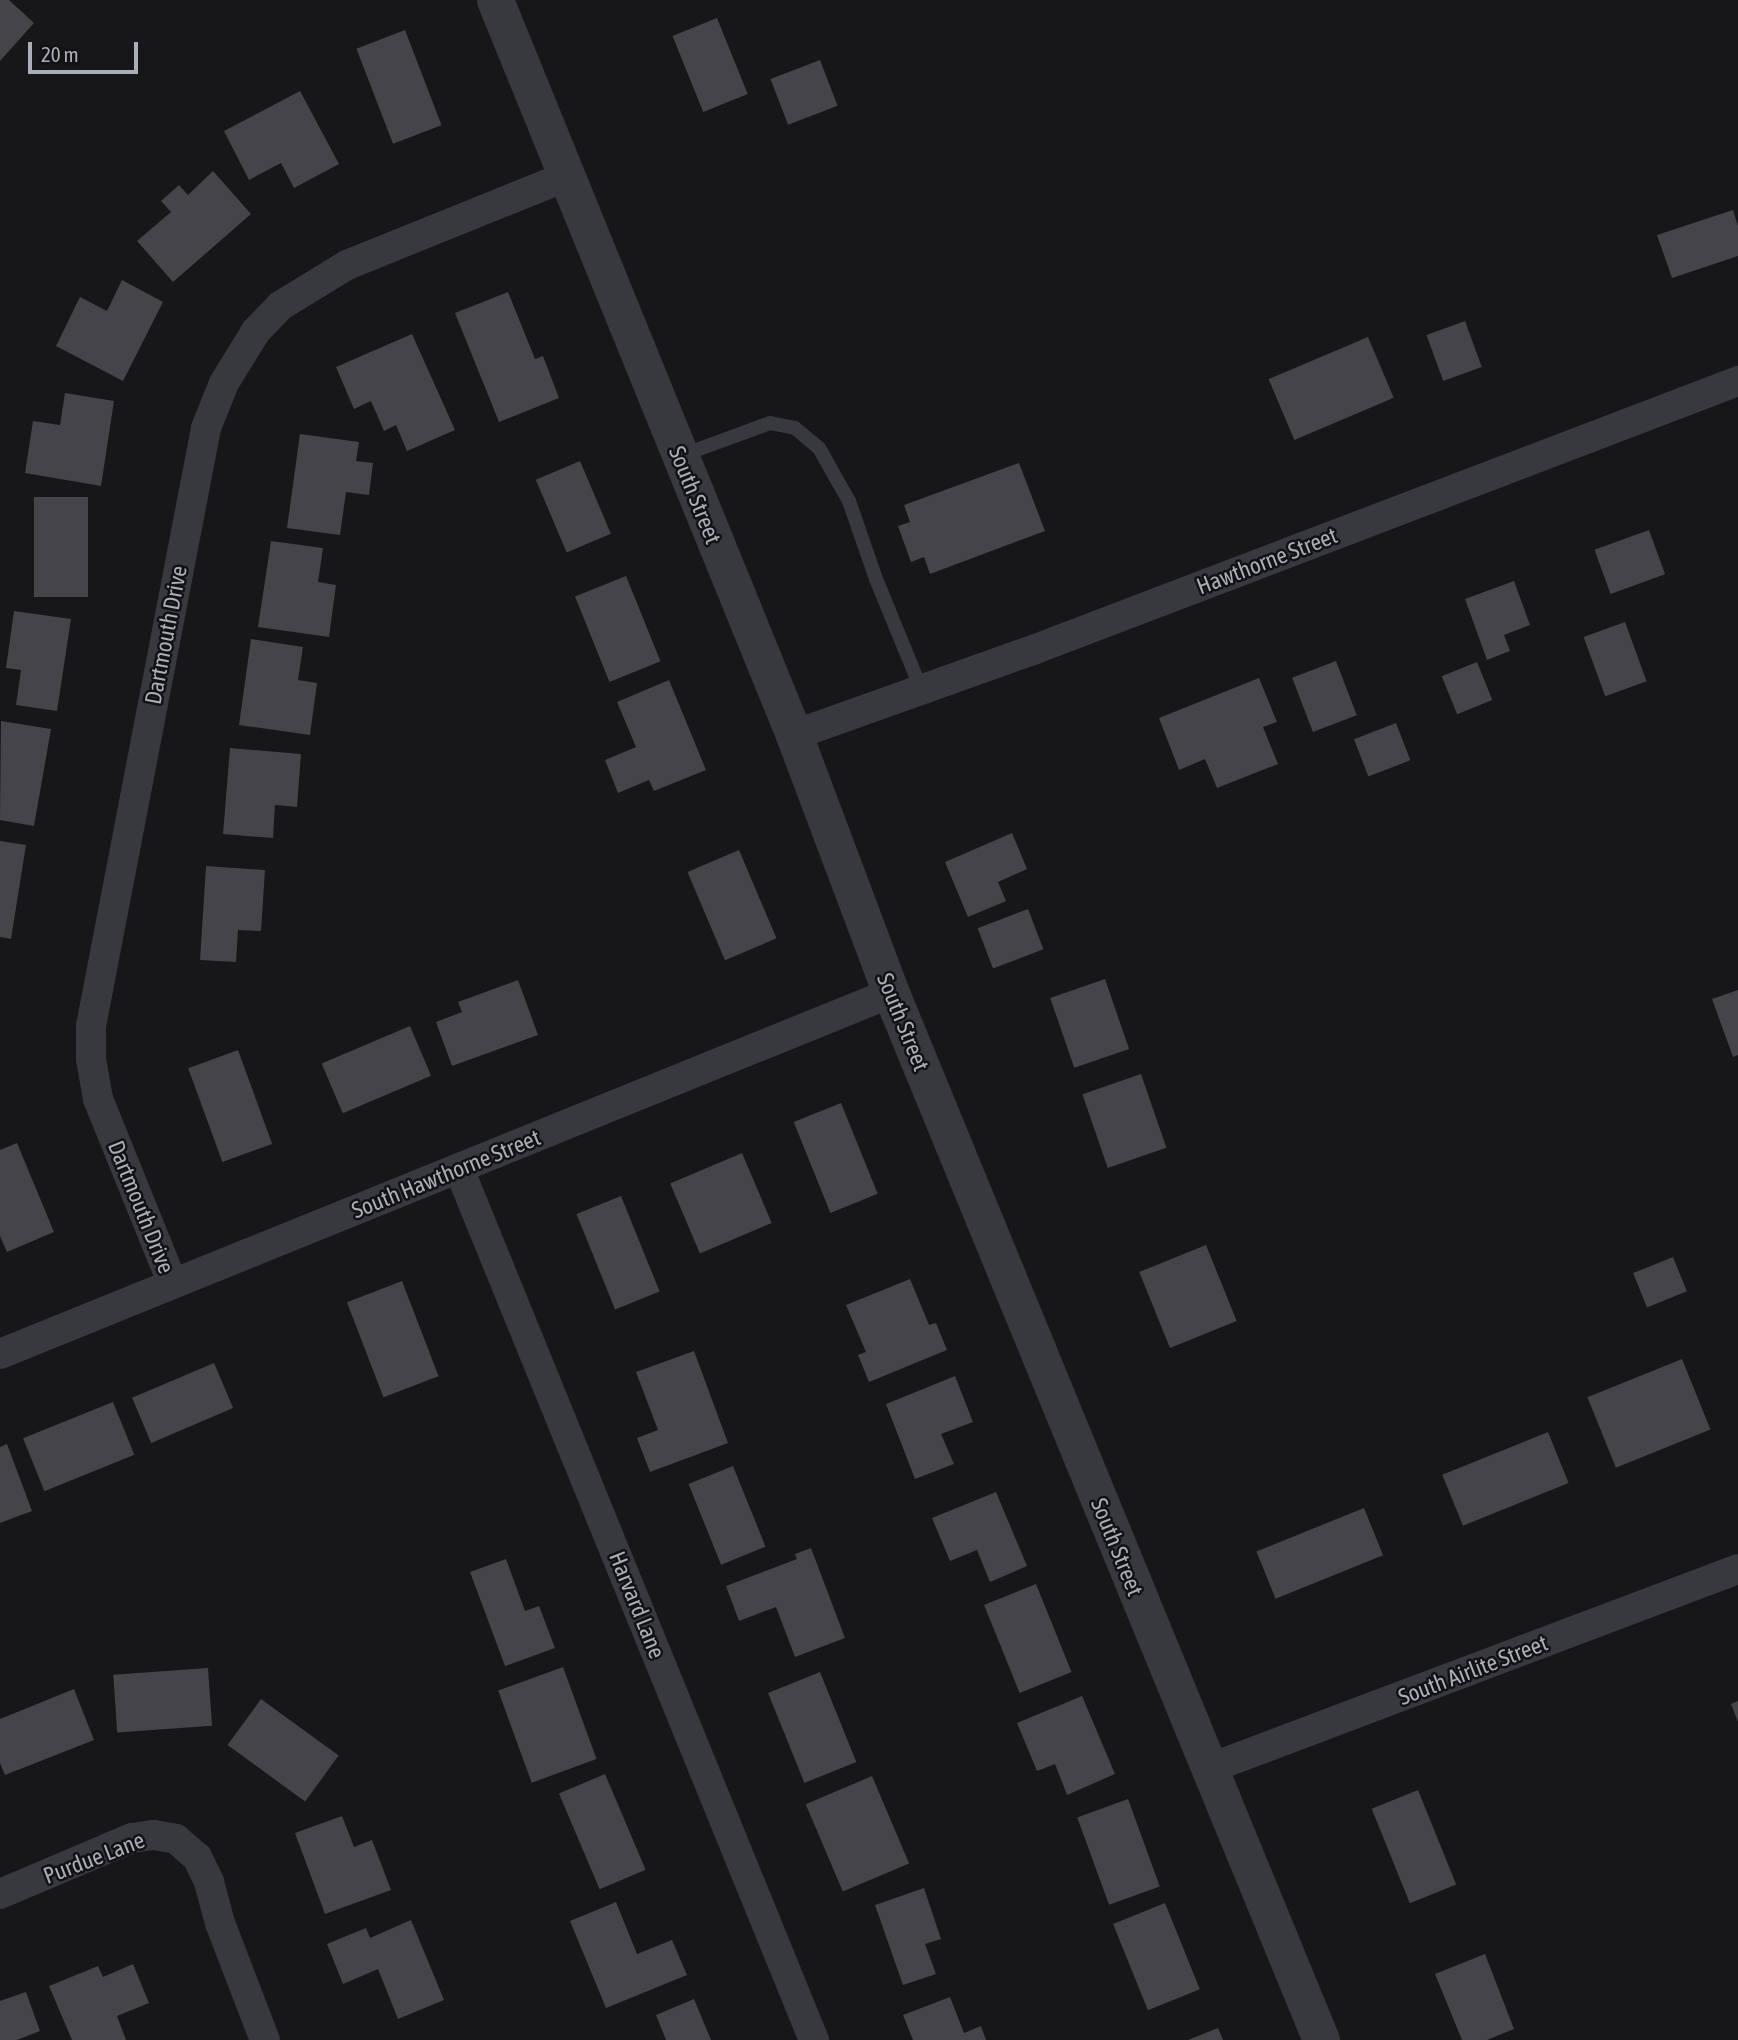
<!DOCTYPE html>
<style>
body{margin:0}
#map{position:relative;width:1738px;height:2040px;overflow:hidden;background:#171719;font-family:"Asap Condensed",sans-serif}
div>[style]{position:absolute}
.building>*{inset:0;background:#444449;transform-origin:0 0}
.service>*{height:14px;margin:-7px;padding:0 7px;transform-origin:7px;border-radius:7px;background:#38393e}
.minor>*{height:30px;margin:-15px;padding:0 15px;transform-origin:15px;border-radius:15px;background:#38393e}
.tertiary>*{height:37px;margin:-18.5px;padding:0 18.5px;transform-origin:18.5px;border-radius:18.5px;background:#38393e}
span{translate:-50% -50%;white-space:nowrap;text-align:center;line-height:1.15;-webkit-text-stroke:5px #121214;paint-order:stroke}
.street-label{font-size:23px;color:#aaaeb8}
.scale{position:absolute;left:28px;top:42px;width:110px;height:32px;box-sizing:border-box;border:4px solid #aaaeb8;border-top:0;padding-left:9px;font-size:21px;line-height:24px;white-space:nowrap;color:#aaaeb8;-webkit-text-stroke:5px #121214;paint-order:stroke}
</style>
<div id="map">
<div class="building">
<i style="clip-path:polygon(0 0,9px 0,34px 23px,0 61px)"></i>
<i style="left:717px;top:18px;width:82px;height:48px;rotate:68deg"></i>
<i style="left:405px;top:30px;width:102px;height:52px;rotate:69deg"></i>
<i style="left:820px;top:60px;width:49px;height:53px;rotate:69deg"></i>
<i style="clip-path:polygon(300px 91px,339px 164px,294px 188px,281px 163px,249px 180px,224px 131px)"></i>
<i style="clip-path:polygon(213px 171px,251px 214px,173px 282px,137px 241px,171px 212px,161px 201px,179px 185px,188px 195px)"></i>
<i style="clip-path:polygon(1733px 210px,1738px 226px,1738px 256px,1672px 278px,1657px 235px)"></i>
<i style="clip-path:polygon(122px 280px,163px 302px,123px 381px,56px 346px,80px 297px,107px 311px)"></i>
<i style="clip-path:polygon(508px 292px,535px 359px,543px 356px,559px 398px,499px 422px,455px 313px)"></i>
<i style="left:1465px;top:321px;width:49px;height:41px;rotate:70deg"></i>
<i style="clip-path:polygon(412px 334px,455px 430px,407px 451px,396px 425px,384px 431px,371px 401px,354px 409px,336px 367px)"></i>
<i style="left:1368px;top:337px;width:66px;height:108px;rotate:67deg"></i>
<i style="clip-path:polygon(65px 393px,114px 401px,101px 486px,25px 473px,33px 421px,60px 425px)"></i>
<i style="clip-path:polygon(300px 434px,359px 442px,356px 461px,373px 463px,369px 495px,346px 492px,340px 535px,287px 528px)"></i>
<i style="left:580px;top:461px;width:79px;height:48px;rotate:67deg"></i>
<i style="clip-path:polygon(1019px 463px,1045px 531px,930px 574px,924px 557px,911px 562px,898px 526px,910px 522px,904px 505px)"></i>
<i style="left:34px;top:497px;width:54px;height:100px"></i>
<i style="left:1649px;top:530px;width:47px;height:58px;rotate:70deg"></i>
<i style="clip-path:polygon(271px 541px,323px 548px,318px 582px,336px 585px,329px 637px,258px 627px)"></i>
<i style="left:626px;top:576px;width:92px;height:55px;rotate:68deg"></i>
<i style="clip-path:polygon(1514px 581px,1530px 625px,1504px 635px,1510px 651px,1487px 660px,1465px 599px)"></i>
<i style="clip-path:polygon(14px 611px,71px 619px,57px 711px,16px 705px,21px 670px,6px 668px)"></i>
<i style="left:1625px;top:622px;width:63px;height:44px;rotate:70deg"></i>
<i style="clip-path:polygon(251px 639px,303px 647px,298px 680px,317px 683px,310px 735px,239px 725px)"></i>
<i style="left:1336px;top:661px;width:58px;height:47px;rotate:69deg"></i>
<i style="left:1477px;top:662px;width:41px;height:38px;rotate:68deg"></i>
<i style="clip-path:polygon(1259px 678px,1277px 722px,1263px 727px,1278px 764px,1217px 788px,1205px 759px,1179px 770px,1159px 718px)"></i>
<i style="clip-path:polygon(669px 680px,706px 770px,654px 791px,649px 780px,618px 793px,605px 760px,636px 747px,617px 702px)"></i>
<i style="clip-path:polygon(1px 721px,51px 729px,34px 826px,0 820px)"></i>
<i style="left:1396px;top:723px;width:40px;height:45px;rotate:69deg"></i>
<i style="clip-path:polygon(230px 748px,301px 754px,297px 807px,275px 805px,273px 838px,223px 834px)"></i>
<i style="clip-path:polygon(1012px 833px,1027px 869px,998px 882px,1006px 901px,968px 917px,945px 862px)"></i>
<i style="clip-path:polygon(0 841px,26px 845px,11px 939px,0 937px)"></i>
<i style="left:739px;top:850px;width:96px;height:56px;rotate:67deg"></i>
<i style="clip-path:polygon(206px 866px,265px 870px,261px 931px,238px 930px,236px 962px,200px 960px)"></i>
<i style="left:1028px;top:909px;width:43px;height:54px;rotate:69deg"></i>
<i style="left:1105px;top:979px;width:74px;height:58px;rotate:71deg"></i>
<i style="clip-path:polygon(518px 980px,538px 1035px,452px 1066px,436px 1022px,462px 1012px,458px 1002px)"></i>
<i style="clip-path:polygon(1738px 990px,1738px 1055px,1733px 1057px,1712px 999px)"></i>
<i style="left:410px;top:1026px;width:54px;height:96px;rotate:67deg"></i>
<i style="left:238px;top:1050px;width:100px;height:53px;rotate:70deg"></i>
<i style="left:1141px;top:1074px;width:78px;height:62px;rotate:71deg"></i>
<i style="left:841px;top:1103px;width:98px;height:51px;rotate:68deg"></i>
<i style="clip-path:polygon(17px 1143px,54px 1232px,7px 1252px,0 1236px,0 1150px)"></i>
<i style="left:742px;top:1153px;width:76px;height:78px;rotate:67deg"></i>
<i style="left:621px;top:1196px;width:103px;height:48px;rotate:68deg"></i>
<i style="left:1206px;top:1245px;width:82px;height:72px;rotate:68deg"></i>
<i style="left:1673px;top:1257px;width:37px;height:43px;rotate:68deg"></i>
<i style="clip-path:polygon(910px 1279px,929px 1325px,936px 1323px,947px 1350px,869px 1382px,858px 1355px,866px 1352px,846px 1305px)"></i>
<i style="left:402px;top:1281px;width:102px;height:59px;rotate:69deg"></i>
<i style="clip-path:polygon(694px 1351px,728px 1443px,650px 1472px,637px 1438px,658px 1430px,636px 1372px)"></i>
<i style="left:1682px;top:1359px;width:76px;height:102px;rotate:68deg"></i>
<i style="left:214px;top:1363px;width:49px;height:89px;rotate:67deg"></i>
<i style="clip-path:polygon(955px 1376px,973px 1422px,941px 1434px,954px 1464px,915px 1479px,886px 1404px)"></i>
<i style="left:113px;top:1402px;width:57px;height:97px;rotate:68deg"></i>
<i style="left:1548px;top:1432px;width:55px;height:114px;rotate:68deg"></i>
<i style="clip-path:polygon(7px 1444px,32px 1511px,0 1523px,0 1447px)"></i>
<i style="left:733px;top:1466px;width:87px;height:48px;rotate:68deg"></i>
<i style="clip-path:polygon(996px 1492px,1027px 1566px,990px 1582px,977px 1550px,950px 1561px,932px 1518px)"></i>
<i style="left:1364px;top:1508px;width:51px;height:116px;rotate:68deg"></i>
<i style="clip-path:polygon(811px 1548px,845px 1638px,795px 1657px,776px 1607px,739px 1621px,726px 1586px,797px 1559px,795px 1554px)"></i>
<i style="clip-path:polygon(506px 1559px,525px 1611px,539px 1606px,555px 1648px,505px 1666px,470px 1572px)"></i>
<i style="left:1036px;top:1584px;width:95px;height:56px;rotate:68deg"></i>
<i style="left:563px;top:1667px;width:98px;height:69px;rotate:70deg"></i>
<i style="left:208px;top:1668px;width:58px;height:95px;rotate:86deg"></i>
<i style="left:820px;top:1672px;width:97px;height:56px;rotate:68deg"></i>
<i style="clip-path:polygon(74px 1689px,94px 1740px,5px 1775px,0 1763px,0 1719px)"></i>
<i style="clip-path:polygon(1082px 1696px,1115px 1774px,1067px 1795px,1055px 1764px,1037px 1771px,1017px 1723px)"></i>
<i style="left:261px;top:1699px;width:96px;height:57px;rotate:36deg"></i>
<i style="clip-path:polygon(1738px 1701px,1738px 1722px,1731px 1704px)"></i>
<i style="left:605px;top:1774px;width:104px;height:50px;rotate:67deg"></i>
<i style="left:872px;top:1776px;width:95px;height:72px;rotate:67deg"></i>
<i style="left:1418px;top:1790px;width:102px;height:50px;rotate:68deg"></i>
<i style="left:1128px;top:1799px;width:93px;height:54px;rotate:70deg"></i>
<i style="clip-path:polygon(342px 1816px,354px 1847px,372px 1840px,391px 1890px,325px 1914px,295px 1833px)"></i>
<i style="clip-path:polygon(924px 1888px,941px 1939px,925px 1944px,936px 1974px,903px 1985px,875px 1905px)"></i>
<i style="clip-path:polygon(616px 1902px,637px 1954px,672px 1940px,687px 1975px,606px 2008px,570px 1921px)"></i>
<i style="left:1165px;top:1903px;width:93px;height:56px;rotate:68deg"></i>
<i style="clip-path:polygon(411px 1920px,444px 2000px,398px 2019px,378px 1969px,343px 1984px,327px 1944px,366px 1928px,370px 1938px)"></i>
<i style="clip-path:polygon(1485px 1954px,1514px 2029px,1487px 2040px,1462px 2040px,1435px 1974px)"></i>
<i style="clip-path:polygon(133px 1964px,149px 2003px,117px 2016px,126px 2040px,72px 2040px,49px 1986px,98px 1966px,103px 1977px)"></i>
<i style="clip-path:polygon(26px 1992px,40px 2031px,17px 2040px,0 2040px,0 2001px)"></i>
<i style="clip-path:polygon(950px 1997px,964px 2033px,981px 2026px,986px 2040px,913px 2040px,903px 2015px)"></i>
<i style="clip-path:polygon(694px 1999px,711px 2040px,666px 2040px,656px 2015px)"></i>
<i style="clip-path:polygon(1218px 2028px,1223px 2040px,1188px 2040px)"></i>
</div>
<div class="service">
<i style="left:680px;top:456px;width:96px;rotate:-20.1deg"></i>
<i style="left:770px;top:423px;width:25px;rotate:11deg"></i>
<i style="left:795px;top:428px;width:31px;rotate:40deg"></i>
<i style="left:819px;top:448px;width:61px;rotate:60.5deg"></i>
<i style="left:849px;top:501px;width:83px;rotate:70.9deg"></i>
<i style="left:876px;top:579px;width:121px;rotate:67.7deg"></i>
</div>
<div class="minor">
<i style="left:794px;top:735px;width:254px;rotate:-19.6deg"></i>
<i style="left:1033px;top:650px;width:755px;rotate:-20.88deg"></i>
<i style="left:459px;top:1169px;width:941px;rotate:67.83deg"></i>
<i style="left:172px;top:1282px;width:197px;rotate:-112deg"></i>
<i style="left:98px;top:1099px;width:41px;rotate:-99.9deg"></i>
<i style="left:91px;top:1059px;width:33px;rotate:-90deg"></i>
<i style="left:91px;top:1026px;width:609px;rotate:-79.11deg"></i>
<i style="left:206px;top:428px;width:48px;rotate:-68.2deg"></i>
<i style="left:224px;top:383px;width:61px;rotate:-58.4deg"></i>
<i style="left:256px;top:331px;width:35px;rotate:-46deg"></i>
<i style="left:280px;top:306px;width:79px;rotate:-31.5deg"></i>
<i style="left:347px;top:265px;width:237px;rotate:-22deg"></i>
<i style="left:0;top:1354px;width:961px;rotate:-22.06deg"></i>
<i style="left:1208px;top:1769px;width:566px;rotate:-20.67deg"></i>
<i style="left:0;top:1894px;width:143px;rotate:-23deg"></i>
<i style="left:132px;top:1838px;width:22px;rotate:-8deg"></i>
<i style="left:154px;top:1835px;width:22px;rotate:10deg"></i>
<i style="left:176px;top:1839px;width:28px;rotate:41deg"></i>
<i style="left:197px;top:1857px;width:28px;rotate:64deg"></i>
<i style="left:209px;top:1882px;width:42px;rotate:75deg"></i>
<i style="left:220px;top:1923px;width:125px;rotate:69deg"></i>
</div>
<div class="tertiary">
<i style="left:495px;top:0;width:793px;rotate:67.86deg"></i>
<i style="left:794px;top:735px;width:276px;rotate:69.4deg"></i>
<i style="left:891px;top:993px;width:1132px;rotate:67.67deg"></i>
</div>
<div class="street-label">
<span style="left:695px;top:495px;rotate:68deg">South Street</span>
<span style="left:1267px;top:561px;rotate:-21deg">Hawthorne Street</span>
<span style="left:166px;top:635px;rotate:-79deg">Dartmouth Drive</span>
<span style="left:903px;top:1022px;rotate:68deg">South Street</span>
<span style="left:446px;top:1174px;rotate:-22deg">South Hawthorne Street</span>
<span style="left:141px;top:1207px;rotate:68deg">Dartmouth Drive</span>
<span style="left:1117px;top:1547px;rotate:68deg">South Street</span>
<span style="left:637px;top:1605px;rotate:68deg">Harvard Lane</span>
<span style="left:1473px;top:1670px;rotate:-21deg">South Airlite Street</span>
<span style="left:94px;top:1858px;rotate:-21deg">Purdue Lane</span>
</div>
<div class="scale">20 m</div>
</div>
